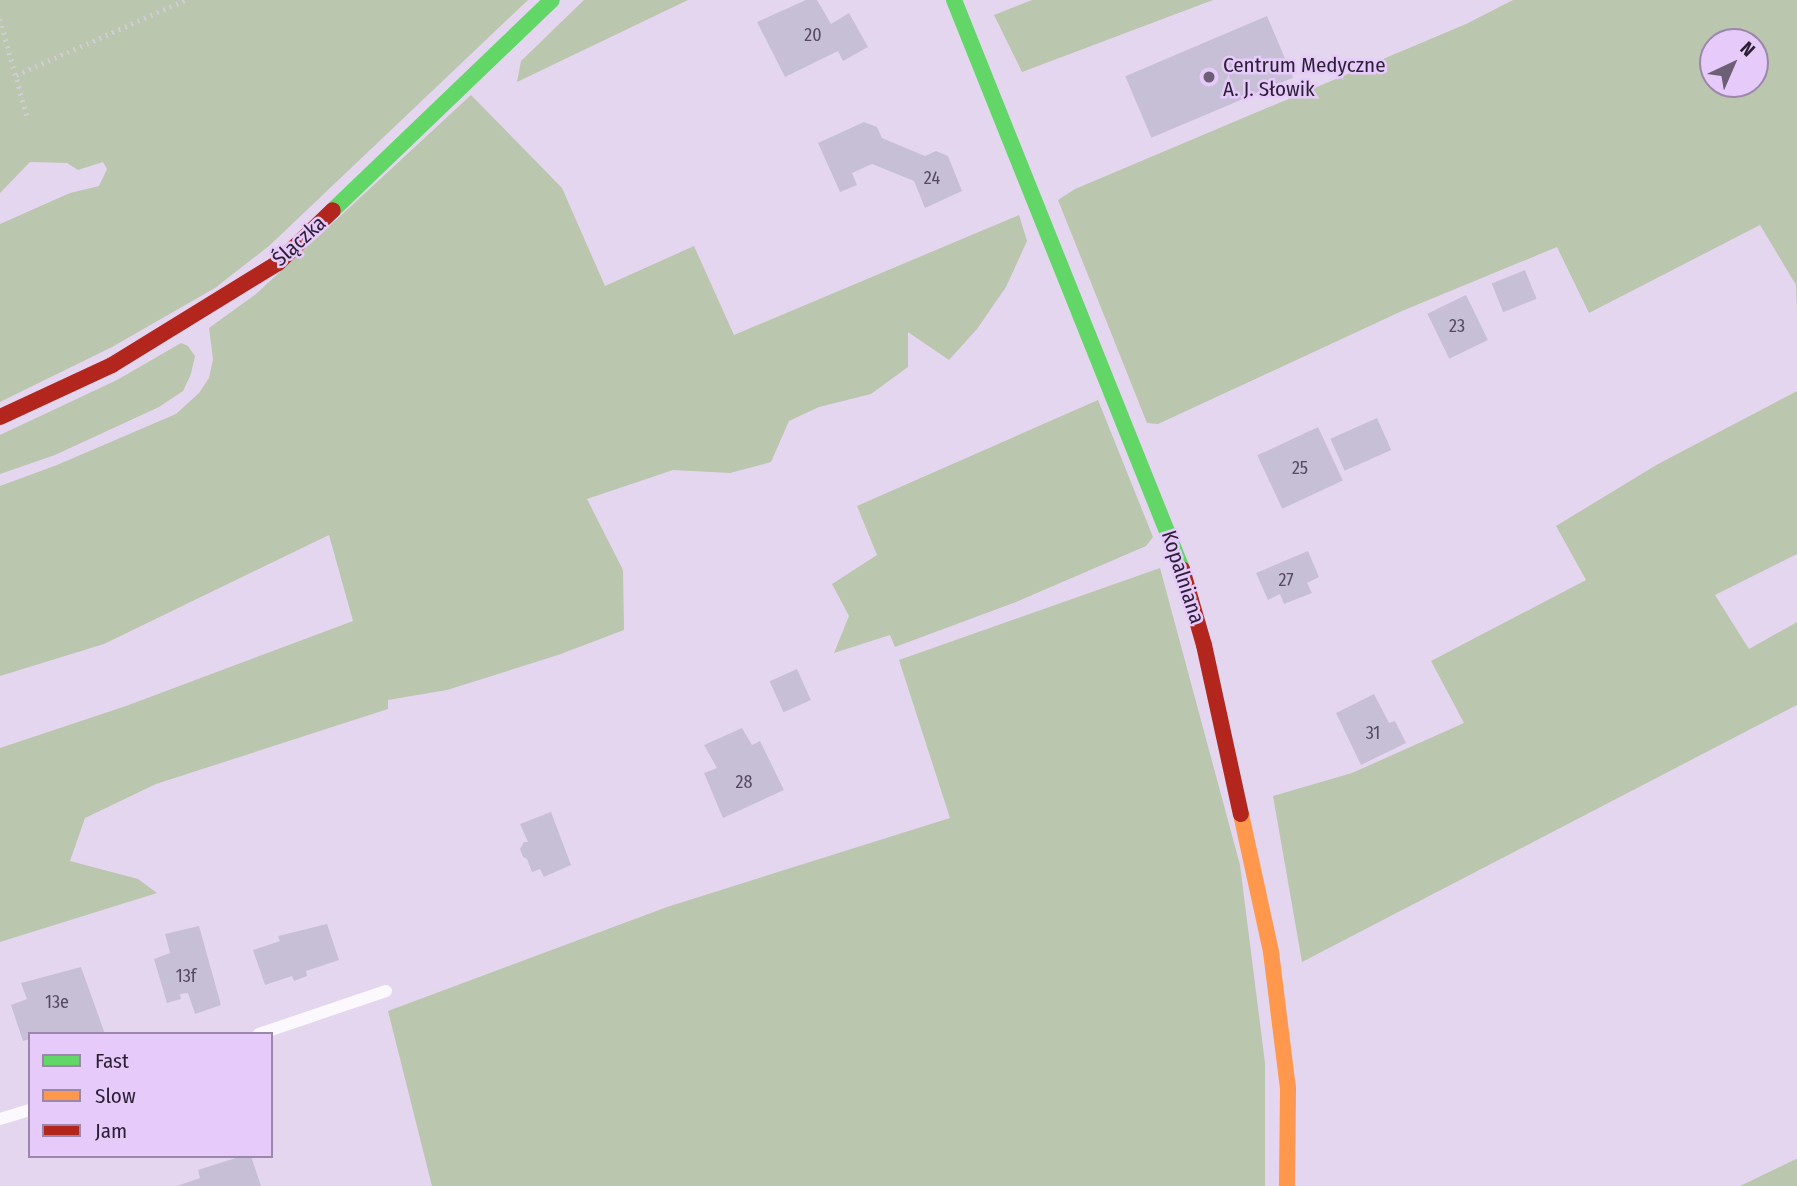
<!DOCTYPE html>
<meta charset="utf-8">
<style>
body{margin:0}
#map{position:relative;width:1797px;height:1186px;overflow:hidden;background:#e5d6f0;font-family:"Fira Sans Condensed",sans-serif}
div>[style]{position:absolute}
.green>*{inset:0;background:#bac6ad}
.building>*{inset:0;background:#c7bfd6;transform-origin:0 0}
.path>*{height:4.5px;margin-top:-2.25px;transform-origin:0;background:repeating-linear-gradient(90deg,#d0ccd3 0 2px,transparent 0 7px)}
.lane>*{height:12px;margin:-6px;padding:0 6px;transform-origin:6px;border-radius:6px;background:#fbf9fd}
.fast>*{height:16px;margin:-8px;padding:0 8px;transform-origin:8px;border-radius:8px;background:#63d668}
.slow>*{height:16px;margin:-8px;padding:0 8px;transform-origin:8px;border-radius:8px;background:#ff974d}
.jam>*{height:16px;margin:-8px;padding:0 8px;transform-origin:8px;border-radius:8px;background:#b3261e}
.dots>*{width:19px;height:19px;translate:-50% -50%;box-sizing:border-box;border:4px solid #e6cbfa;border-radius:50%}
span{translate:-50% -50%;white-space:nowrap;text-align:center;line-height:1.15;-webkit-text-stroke:5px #e6cbfa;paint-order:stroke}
.number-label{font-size:18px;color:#564a61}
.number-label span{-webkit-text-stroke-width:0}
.poi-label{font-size:21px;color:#2c1f35}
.left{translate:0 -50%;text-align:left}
.street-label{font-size:21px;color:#2c1f35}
.legend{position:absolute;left:28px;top:1032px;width:245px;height:126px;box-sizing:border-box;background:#e6cbfa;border:2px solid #9c86ab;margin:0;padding:9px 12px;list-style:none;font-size:21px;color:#2c1f35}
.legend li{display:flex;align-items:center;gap:14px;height:35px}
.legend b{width:35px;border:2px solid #9c86ab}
.north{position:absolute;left:1699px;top:28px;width:70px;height:70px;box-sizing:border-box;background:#e6cbfa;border:2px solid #9c86ab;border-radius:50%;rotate:44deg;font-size:19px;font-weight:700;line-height:28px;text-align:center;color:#2c1f35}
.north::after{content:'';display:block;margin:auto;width:24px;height:32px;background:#6d5f76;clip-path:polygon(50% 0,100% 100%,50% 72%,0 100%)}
</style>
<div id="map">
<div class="green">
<i style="clip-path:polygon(0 0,528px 0,269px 246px,215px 288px,112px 347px,0 402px,0 224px,70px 193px,99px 186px,107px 169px,103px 162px,78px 170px,67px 163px,30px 162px,0 193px)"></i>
<i style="clip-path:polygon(584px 0,688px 0,517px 82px,521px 61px)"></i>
<i style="clip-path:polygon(1032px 0,1213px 0,1022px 72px,994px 15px)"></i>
<i style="clip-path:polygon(evenodd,1513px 0,1797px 0,1797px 314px,1796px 285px,1760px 225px,1589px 313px,1557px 247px,1402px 311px,1158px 424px,1147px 423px,1058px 200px,1075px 189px,1466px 24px,1513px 0,1713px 42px,1755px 42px,1755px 84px,1713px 84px,1713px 42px)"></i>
<i style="clip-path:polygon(471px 95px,562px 188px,605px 286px,694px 246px,734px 335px,1019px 215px,1027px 241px,1006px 287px,977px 329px,949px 360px,908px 332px,908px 367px,871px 394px,819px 407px,789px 421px,771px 462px,730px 473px,673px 470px,587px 499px,623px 570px,624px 630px,558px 655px,447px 690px,388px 700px,388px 709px,156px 784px,85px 818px,70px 861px,138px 879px,157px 893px,0 942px,0 748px,126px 706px,353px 621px,329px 535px,104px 644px,0 676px,0 486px,57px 465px,176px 414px,199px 393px,209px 378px,213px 359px,209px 328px,256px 294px)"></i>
<i style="clip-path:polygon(181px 343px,188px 346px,195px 356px,191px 374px,183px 391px,159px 407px,55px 455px,0 474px,0 435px,117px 380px)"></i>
<i style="clip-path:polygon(1797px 391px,1797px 554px,1715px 595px,1749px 649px,1797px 622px,1797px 705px,1302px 962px,1273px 796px,1352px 773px,1464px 723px,1431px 661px,1586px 580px,1556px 526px,1658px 464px)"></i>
<i style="clip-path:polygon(1098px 400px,1153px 537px,1146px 546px,1016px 602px,895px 647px,890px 635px,834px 653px,849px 616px,832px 584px,877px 555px,857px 506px)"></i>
<i style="clip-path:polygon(1160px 568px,1240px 865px,1265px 1063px,1265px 1186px,432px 1186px,388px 1011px,667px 907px,950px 818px,899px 660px)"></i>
<i style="clip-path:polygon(1797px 1159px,1797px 1186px,1740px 1186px,1794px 1160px)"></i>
</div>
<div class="building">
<i style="clip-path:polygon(806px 0,817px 0,831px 24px,849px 13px,868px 47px,843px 61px,838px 51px,785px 77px,757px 22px)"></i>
<i style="left:1267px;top:16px;width:67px;height:154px;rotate:67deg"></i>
<i style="clip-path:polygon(864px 122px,877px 127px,882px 138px,925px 156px,936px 151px,948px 156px,962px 191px,925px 208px,914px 181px,872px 164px,852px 173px,857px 185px,840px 192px,818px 143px)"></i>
<i style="left:1525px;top:270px;width:31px;height:36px;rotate:68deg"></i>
<i style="left:1466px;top:295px;width:50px;height:43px;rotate:64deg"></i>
<i style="left:1377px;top:418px;width:35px;height:51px;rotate:66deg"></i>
<i style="left:1318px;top:427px;width:59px;height:67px;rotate:65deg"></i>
<i style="clip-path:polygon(1308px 551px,1319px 577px,1307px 583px,1312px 593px,1284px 604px,1280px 594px,1268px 600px,1256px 573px)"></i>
<i style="left:797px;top:669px;width:34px;height:30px;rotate:66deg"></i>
<i style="clip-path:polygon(1374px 694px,1389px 723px,1395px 721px,1406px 743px,1361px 765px,1336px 713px)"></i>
<i style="clip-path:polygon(742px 728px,752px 745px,760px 741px,784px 790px,723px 818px,704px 773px,717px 768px,704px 745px)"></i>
<i style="clip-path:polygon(551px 812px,571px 865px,544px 877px,540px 869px,532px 872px,527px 859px,523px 857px,520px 849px,524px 842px,528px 842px,520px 824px)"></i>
<i style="clip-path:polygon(327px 924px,339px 960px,306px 971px,307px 976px,294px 981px,292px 976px,265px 985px,253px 950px,280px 941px,278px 936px)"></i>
<i style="clip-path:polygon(199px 926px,221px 1005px,195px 1014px,188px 993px,180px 994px,181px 999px,167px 1003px,154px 959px,170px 953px,165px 934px)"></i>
<i style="clip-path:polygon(81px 967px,105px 1034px,30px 1034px,30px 1039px,23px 1041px,11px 1005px,27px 999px,21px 983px)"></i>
<i style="clip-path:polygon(242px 1156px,251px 1156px,261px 1186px,177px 1186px,200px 1178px,198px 1170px)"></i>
</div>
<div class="path">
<i style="left:0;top:19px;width:104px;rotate:74.4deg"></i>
<i style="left:16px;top:75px;width:185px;rotate:-23.9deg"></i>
</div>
<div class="lane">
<i style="left:259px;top:1034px;width:134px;rotate:-18.7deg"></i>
<i style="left:0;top:1119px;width:31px;rotate:-17deg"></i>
</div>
<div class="fast">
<i style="left:954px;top:0;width:613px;rotate:68.16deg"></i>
<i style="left:333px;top:210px;width:303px;rotate:-43.8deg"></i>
</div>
<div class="slow">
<i style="left:1241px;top:814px;width:141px;rotate:77.7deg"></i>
<i style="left:1271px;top:952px;width:137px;rotate:82.9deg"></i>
<i style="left:1288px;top:1088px;width:98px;rotate:90.6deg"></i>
</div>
<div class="jam">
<i style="left:0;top:417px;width:123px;rotate:-24.9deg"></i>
<i style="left:112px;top:365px;width:195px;rotate:-31.6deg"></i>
<i style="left:278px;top:263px;width:76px;rotate:-43.9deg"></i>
<i style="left:1182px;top:569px;width:79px;rotate:73.9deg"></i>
<i style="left:1204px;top:645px;width:173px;rotate:77.7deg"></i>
</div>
<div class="dots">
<i style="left:1209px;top:77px;background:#6d5f76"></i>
</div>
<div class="number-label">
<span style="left:813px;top:35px">20</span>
<span style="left:932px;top:178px">24</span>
<span style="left:1457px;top:326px">23</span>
<span style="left:1300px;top:468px">25</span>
<span style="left:1286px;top:580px">27</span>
<span style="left:1373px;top:733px">31</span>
<span style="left:744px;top:782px">28</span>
<span style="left:186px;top:976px">13f</span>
<span style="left:57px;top:1002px">13e</span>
</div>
<div class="poi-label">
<span class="left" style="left:1223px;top:77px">Centrum Medyczne<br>A. J. Słowik</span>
</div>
<div class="street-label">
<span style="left:299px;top:241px;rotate:-42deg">Ślączka</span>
<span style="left:1183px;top:577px;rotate:72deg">Kopalniana</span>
</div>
<ul class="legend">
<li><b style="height:9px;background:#63d668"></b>Fast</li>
<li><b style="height:9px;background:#ff974d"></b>Slow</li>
<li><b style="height:9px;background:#b3261e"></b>Jam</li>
</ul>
<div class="north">N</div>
</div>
